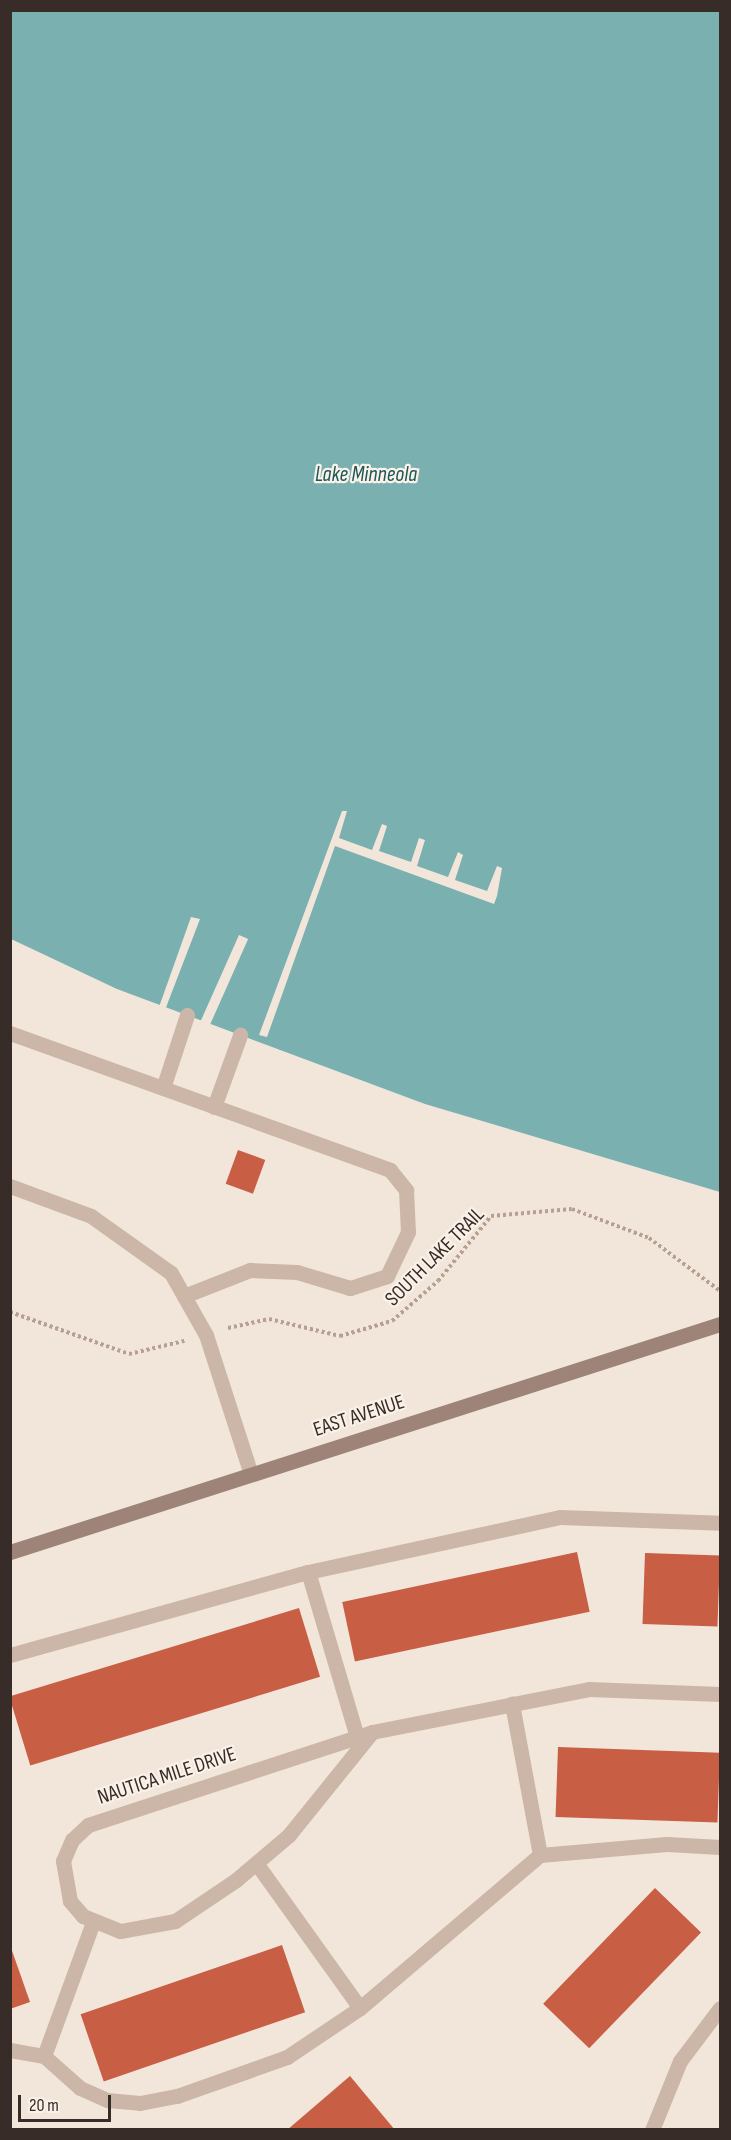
<!DOCTYPE html>
<style>
body{margin:0}
#map{position:relative;width:731px;height:2140px;overflow:hidden;background:#f2e6db;font-family:"Sofia Sans Condensed",sans-serif}
div>[style]{position:absolute}
.water>*{inset:0;background:#7ab0b0}
.pier>*{inset:0;background:#f2e6db;transform-origin:0 0}
.building>*{inset:0;background:#c85e44;transform-origin:0 0}
.path>*{height:4px;margin-top:-2px;transform-origin:0;background:repeating-linear-gradient(90deg,#b6a091 0 3px,transparent 0 6px)}
.lane>*{height:15px;margin:-7.5px;padding:0 7.5px;transform-origin:7.5px;border-radius:7.5px;background:#cbb6a7}
.street>*{height:15px;margin:-7.5px;padding:0 7.5px;transform-origin:7.5px;border-radius:7.5px;background:#cbb6a7}
.secondary>*{height:15px;margin:-7.5px;padding:0 7.5px;transform-origin:7.5px;border-radius:7.5px;background:#9e8478}
span{translate:-50% -50%;white-space:nowrap;text-align:center;line-height:1.15;-webkit-text-stroke:4.5px #faf1e8;paint-order:stroke}
.street-label{font-size:21px;color:#372c28}
.water-label{font-size:22px;color:#1c5759;font-style:italic}
.frame{position:absolute;inset:0;border:12px solid #372c28;pointer-events:none}
.scale{position:absolute;left:18px;top:2095px;width:93px;height:27px;box-sizing:border-box;border:3px solid #372c28;border-top:0;padding-left:8px;font-size:18px;line-height:21px;white-space:nowrap;color:#372c28;-webkit-text-stroke:4px #faf1e8;paint-order:stroke}
</style>
<div id="map">
<div class="water">
<i style="clip-path:polygon(11px 11px,720px 11px,720px 1192px,425px 1104px,117px 989px,11px 939px)"></i>
</div>
<div class="pier">
<i style="clip-path:polygon(342px 811px,347px 811px,339px 838px,372px 850px,382px 824px,387px 826px,379px 851px,411px 862px,419px 838px,425px 840px,417px 866px,448px 877px,458px 852px,463px 855px,455px 880px,487px 891px,497px 866px,502px 868px,497px 896px,494px 904px,335px 846px,267px 1037px,259px 1035px)"></i>
<i style="clip-path:polygon(191px 917px,200px 919px,165px 1010px,159px 1007px)"></i>
<i style="left:239px;top:935px;width:10px;height:95px;rotate:24deg"></i>
</div>
<div class="building">
<i style="left:238px;top:1150px;width:29px;height:36px;rotate:20deg"></i>
<i style="left:577px;top:1552px;width:61px;height:240px;rotate:78deg"></i>
<i style="left:645px;top:1553px;width:75px;height:71px;rotate:2deg"></i>
<i style="left:299px;top:1608px;width:72px;height:303px;rotate:73deg"></i>
<i style="left:558px;top:1747px;width:162px;height:70px;rotate:2deg"></i>
<i style="left:655px;top:1888px;width:64px;height:161px;rotate:44deg"></i>
<i style="clip-path:polygon(10px 1945px,30px 2002px,10px 2009px)"></i>
<i style="left:282px;top:1945px;width:71px;height:213px;rotate:71deg"></i>
<i style="clip-path:polygon(350px 2076px,395px 2130px,287px 2130px)"></i>
</div>
<div class="path">
<i style="left:10px;top:1312px;width:126px;rotate:19.4deg"></i>
<i style="left:129px;top:1354px;width:57px;rotate:-13.3deg"></i>
<i style="left:228px;top:1328px;width:42px;rotate:-12.4deg"></i>
<i style="left:269px;top:1319px;width:73px;rotate:13.5deg"></i>
<i style="left:340px;top:1336px;width:54px;rotate:-16.1deg"></i>
<i style="left:392px;top:1321px;width:61px;rotate:-41deg"></i>
<i style="left:438px;top:1281px;width:84px;rotate:-50.8deg"></i>
<i style="left:491px;top:1216px;width:81px;rotate:-4.9deg"></i>
<i style="left:572px;top:1209px;width:82px;rotate:20.6deg"></i>
<i style="left:649px;top:1238px;width:89px;rotate:36.7deg"></i>
</div>
<div class="lane">
<i style="left:10px;top:1033px;width:404px;rotate:19.8deg"></i>
<i style="left:390px;top:1170px;width:26px;rotate:51deg"></i>
<i style="left:406px;top:1190px;width:42px;rotate:87.3deg"></i>
<i style="left:408px;top:1232px;width:49px;rotate:115.5deg"></i>
<i style="left:387px;top:1276px;width:39px;rotate:162deg"></i>
<i style="left:350px;top:1288px;width:55px;rotate:-163.2deg"></i>
<i style="left:297px;top:1272px;width:47px;rotate:-177.6deg"></i>
<i style="left:250px;top:1270px;width:71px;rotate:158.5deg"></i>
<i style="left:163px;top:1088px;width:77px;rotate:-71.8deg"></i>
<i style="left:214px;top:1107px;width:77px;rotate:-70.1deg"></i>
<i style="left:10px;top:1186px;width:86px;rotate:20.3deg"></i>
<i style="left:91px;top:1216px;width:98px;rotate:35.5deg"></i>
<i style="left:171px;top:1273px;width:71px;rotate:60.6deg"></i>
<i style="left:206px;top:1335px;width:146px;rotate:72.1deg"></i>
<i style="left:10px;top:1655px;width:309px;rotate:-15.6deg"></i>
<i style="left:357px;top:1737px;width:172px;rotate:-106.5deg"></i>
<i style="left:308px;top:1572px;width:258px;rotate:-12.3deg"></i>
<i style="left:560px;top:1517px;width:160px;rotate:2.1deg"></i>
<i style="left:540px;top:1855px;width:127px;rotate:-5deg"></i>
<i style="left:667px;top:1844px;width:53px;rotate:3.2deg"></i>
<i style="left:360px;top:2008px;width:236px;rotate:-40.4deg"></i>
<i style="left:540px;top:1855px;width:154px;rotate:-100.5deg"></i>
<i style="left:10px;top:2050px;width:35px;rotate:10deg"></i>
<i style="left:44px;top:2056px;width:143px;rotate:-69.9deg"></i>
<i style="left:44px;top:2056px;width:48px;rotate:41.6deg"></i>
<i style="left:80px;top:2088px;width:30px;rotate:24deg"></i>
<i style="left:107px;top:2100px;width:33px;rotate:5deg"></i>
<i style="left:140px;top:2103px;width:38px;rotate:-11deg"></i>
<i style="left:177px;top:2096px;width:117px;rotate:-19.5deg"></i>
<i style="left:287px;top:2057px;width:88px;rotate:-33.9deg"></i>
<i style="left:360px;top:2008px;width:178px;rotate:-125.6deg"></i>
</div>
<div class="street">
<i style="left:372px;top:1732px;width:132px;rotate:128.9deg"></i>
<i style="left:289px;top:1835px;width:70px;rotate:139.7deg"></i>
<i style="left:236px;top:1880px;width:73px;rotate:146.1deg"></i>
<i style="left:175px;top:1921px;width:56px;rotate:169.7deg"></i>
<i style="left:120px;top:1931px;width:40px;rotate:-158deg"></i>
<i style="left:83px;top:1916px;width:20px;rotate:-131deg"></i>
<i style="left:70px;top:1901px;width:41px;rotate:-99.9deg"></i>
<i style="left:63px;top:1861px;width:23px;rotate:-67deg"></i>
<i style="left:72px;top:1840px;width:22px;rotate:-43deg"></i>
<i style="left:88px;top:1825px;width:299px;rotate:-18.1deg"></i>
<i style="left:372px;top:1732px;width:221px;rotate:-11.2deg"></i>
<i style="left:589px;top:1689px;width:131px;rotate:2.2deg"></i>
<i style="left:652px;top:2130px;width:74px;rotate:-67.9deg"></i>
<i style="left:680px;top:2061px;width:66px;rotate:-53deg"></i>
</div>
<div class="secondary">
<i style="left:10px;top:1552px;width:746px;rotate:-17.8deg"></i>
</div>
<div class="street-label">
<span style="left:435px;top:1257px;rotate:-45deg">SOUTH LAKE TRAIL</span>
<span style="left:359px;top:1416px;rotate:-18deg">EAST AVENUE</span>
<span style="left:167px;top:1776px;rotate:-18deg">NAUTICA MILE DRIVE</span>
</div>
<div class="water-label">
<span style="left:366px;top:475px">Lake Minneola</span>
</div>
<div class="frame"></div>
<div class="scale">20 m</div>
</div>
